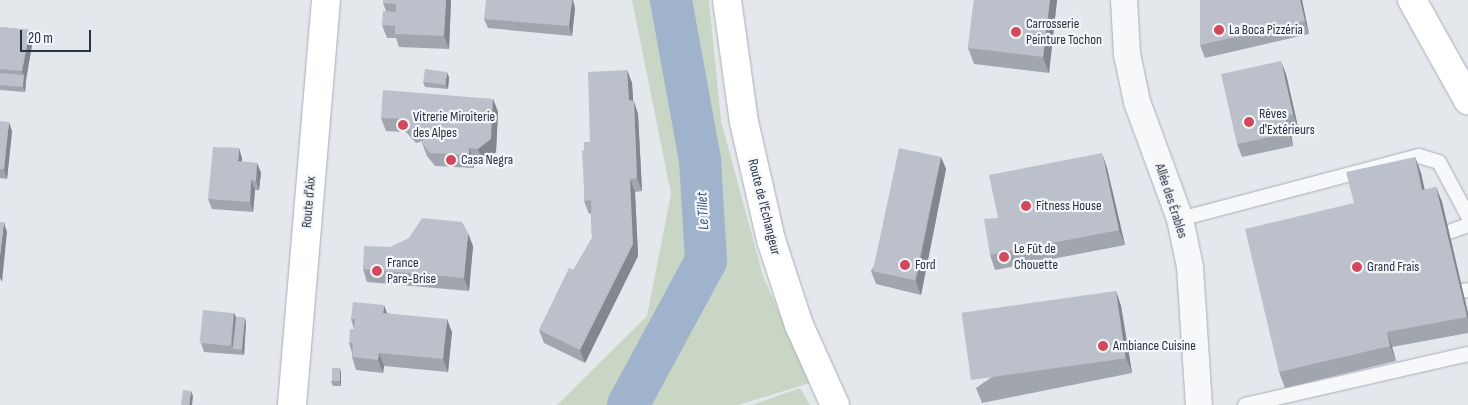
<!DOCTYPE html>
<meta charset="utf-8">
<style>
body{margin:0}
#map{position:relative;width:1468px;height:405px;overflow:hidden;background:#e4e7ec;font-family:"Sofia Sans Condensed",sans-serif}
div>[style]{position:absolute}
.green>*{inset:0;background:#c9d6c5}
.river>*{height:42px;margin:-21px;padding:0 21px;transform-origin:21px;border-radius:21px;background:#9fb4cc}
.roads{filter:drop-shadow(0 0 1px #a9aeb7) drop-shadow(0 0 1px #a9aeb7)}
.lane>*{height:14px;margin:-7px;padding:0 7px;transform-origin:7px;border-radius:7px;background:#f7f8fa}
.street>*{height:26px;margin:-13px;padding:0 13px;transform-origin:13px;border-radius:13px;background:#f7f8fa}
.secondary>*{height:28px;margin:-14px;padding:0 14px;transform-origin:14px;border-radius:14px;background:#fff}
.primary>*{height:28px;margin:-14px;padding:0 14px;transform-origin:14px;border-radius:14px;background:#fff}
.wall>*{inset:0;background:#a1a5ae}
.shaded-wall>*{inset:0;background:#83868d}
.building>*{inset:0;background:#bbc0ca;transform-origin:0 0}
.dots>*{width:14px;height:14px;translate:-50% -50%;box-sizing:border-box;border:2px solid #f4f6f9;border-radius:50%}
span{translate:-50% -50%;white-space:nowrap;text-align:center;line-height:1.15;-webkit-text-stroke:4.5px #f4f6f9;paint-order:stroke}
.poi-label{font-size:14px;color:#2b3445}
.left{translate:0 -50%;text-align:left}
.street-label{font-size:14px;color:#2b3445}
.water-label{font-size:15px;color:#34527a;font-style:italic}
.scale{position:absolute;left:20px;top:30px;width:71px;height:22px;box-sizing:border-box;border:2px solid #2b3445;border-top:0;padding-left:6px;font-size:15px;line-height:18px;white-space:nowrap;color:#2b3445;-webkit-text-stroke:4px #f4f6f9;paint-order:stroke}
</style>
<div id="map">
<div class="green">
<i style="clip-path:polygon(632px 0,709px 0,721px 121px,763px 276px,810px 383px,738px 405px,557px 405px,647px 316px,671px 194px)"></i>
<i style="clip-path:polygon(800px 388px,810px 405px,752px 405px)"></i>
</div>
<div class="river">
<i style="left:628px;top:405px;width:164px;rotate:-61.6deg"></i>
<i style="left:706px;top:261px;width:101px;rotate:-93.4deg"></i>
<i style="left:700px;top:160px;width:163px;rotate:-100.3deg"></i>
</div>
<div class="roads">
<div class="lane">
<i style="left:1180px;top:219px;width:247px;rotate:-14.8deg"></i>
<i style="left:1419px;top:156px;width:21px;rotate:17deg"></i>
<i style="left:1439px;top:162px;width:61px;rotate:61.8deg"></i>
<i style="left:1449px;top:232px;width:20px;rotate:-20deg"></i>
<i style="left:1463px;top:291px;width:5px;rotate:-11deg"></i>
<i style="left:1245px;top:405px;width:229px;rotate:-12.9deg"></i>
</div>
<div class="street">
<i style="left:1124px;top:0;width:54px;rotate:86.8deg"></i>
<i style="left:1127px;top:54px;width:49px;rotate:78.2deg"></i>
<i style="left:1137px;top:102px;width:125px;rotate:69.8deg"></i>
<i style="left:1180px;top:219px;width:49px;rotate:78.2deg"></i>
<i style="left:1190px;top:267px;width:138px;rotate:86.3deg"></i>
</div>
<div class="secondary">
<i style="left:1412px;top:0;width:115px;rotate:60.8deg"></i>
</div>
<div class="primary">
<i style="left:727px;top:0;width:123px;rotate:82.1deg"></i>
<i style="left:744px;top:122px;width:121px;rotate:77.1deg"></i>
<i style="left:771px;top:240px;width:89px;rotate:71.8deg"></i>
<i style="left:799px;top:325px;width:88px;rotate:65.8deg"></i>
<i style="left:292px;top:405px;width:406px;rotate:-85.2deg"></i>
</div>
</div>
<div class="wall">
<i style="clip-path:polygon(383px 0,451px 0,449px 49px,399px 47px,396px 38px,387px 38px,382px 25px,386px 11px,383px 3px)"></i>
<i style="clip-path:polygon(974px 0,1057px 0,1049px 73px,974px 64px,968px 48px)"></i>
<i style="clip-path:polygon(1302px 0,1309px 34px,1205px 58px,1200px 45px)"></i>
<i style="clip-path:polygon(575px 8px,572px 36px,488px 28px,484px 19px)"></i>
<i style="clip-path:polygon(0 27px,30px 30px,33px 39px,26px 80px,25px 92px,0 90px)"></i>
<i style="clip-path:polygon(627px 70px,632px 83px,633px 101px,638px 114px,642px 191px,635px 192px,638px 256px,585px 363px,544px 343px,539px 330px,592px 238px,591px 213px,589px 214px,584px 201px,584px 150px,590px 142px)"></i>
<i style="clip-path:polygon(1286px 74px,1298px 127px,1290px 128px,1293px 146px,1242px 157px,1237px 144px)"></i>
<i style="clip-path:polygon(449px 77px,448px 89px,425px 87px,423px 82px)"></i>
<i style="clip-path:polygon(493px 99px,498px 112px,496px 152px,483px 162px,474px 161px,474px 168px,435px 166px,427px 156px,422px 143px,423px 141px,416px 143px,406px 132px,386px 131px,381px 118px)"></i>
<i style="clip-path:polygon(0 121px,12px 131px,7px 179px,0 178px)"></i>
<i style="clip-path:polygon(941px 157px,946px 169px,921px 295px,876px 284px,871px 271px)"></i>
<i style="clip-path:polygon(1415px 157px,1421px 173px,1424px 190px,1436px 187px,1442px 202px,1468px 313px,1468px 333px,1392px 347px,1396px 361px,1285px 388px,1279px 372px,1354px 203px)"></i>
<i style="clip-path:polygon(242px 158px,242px 162px,257px 163px,261px 173px,259px 190px,255px 190px,253px 212px,212px 209px,208px 199px)"></i>
<i style="clip-path:polygon(1107px 168px,1125px 245px,995px 270px,990px 255px)"></i>
<i style="clip-path:polygon(473px 246px,469px 291px,367px 282px,363px 269px,390px 247px)"></i>
<i style="clip-path:polygon(1116px 291px,1121px 306px,1132px 373px,982px 403px,976px 388px)"></i>
<i style="clip-path:polygon(234px 313px,236px 317px,245px 318px,246px 323px,244px 355px,204px 352px,201px 343px)"></i>
<i style="clip-path:polygon(387px 313px,452px 332px,448px 372px,384px 366px,383px 373px,356px 370px,352px 357px,352px 353px,349px 343px,354px 329px,351px 319px)"></i>
<i style="clip-path:polygon(341px 373px,341px 386px,333px 386px,331px 381px)"></i>
</div>
<div class="shaded-wall">
<i style="clip-path:polygon(446px 0,451px 0,449px 49px,444px 36px)"></i>
<i style="clip-path:polygon(572px 0,573px 0,575px 8px,572px 36px,569px 26px)"></i>
<i style="clip-path:polygon(1050px 0,1057px 0,1049px 73px,1043px 57px)"></i>
<i style="clip-path:polygon(1300px 0,1302px 0,1309px 34px,1305px 21px)"></i>
<i style="clip-path:polygon(30px 30px,33px 39px,26px 80px,25px 92px,23px 87px,24px 75px,22px 71px)"></i>
<i style="clip-path:polygon(1281px 61px,1286px 74px,1298px 127px,1293px 114px)"></i>
<i style="clip-path:polygon(627px 70px,632px 83px,634px 113px,629px 100px)"></i>
<i style="clip-path:polygon(447px 72px,449px 77px,448px 89px,446px 84px)"></i>
<i style="clip-path:polygon(493px 99px,498px 112px,496px 152px,483px 162px,478px 149px)"></i>
<i style="clip-path:polygon(634px 101px,638px 114px,642px 191px,637px 178px)"></i>
<i style="clip-path:polygon(1285px 116px,1290px 128px,1293px 146px,1289px 133px)"></i>
<i style="clip-path:polygon(9px 122px,12px 131px,7px 179px,4px 169px)"></i>
<i style="clip-path:polygon(239px 148px,242px 158px,241px 171px,238px 161px)"></i>
<i style="clip-path:polygon(469px 148px,474px 161px,474px 168px,469px 155px)"></i>
<i style="clip-path:polygon(1102px 153px,1107px 168px,1125px 245px,1119px 230px)"></i>
<i style="clip-path:polygon(941px 157px,946px 169px,921px 295px,916px 282px)"></i>
<i style="clip-path:polygon(1415px 157px,1421px 173px,1428px 205px,1422px 190px)"></i>
<i style="clip-path:polygon(257px 163px,261px 173px,259px 190px,256px 181px)"></i>
<i style="clip-path:polygon(630px 179px,635px 192px,638px 256px,585px 363px,580px 350px)"></i>
<i style="clip-path:polygon(251px 180px,255px 190px,253px 212px,250px 202px)"></i>
<i style="clip-path:polygon(1436px 187px,1442px 202px,1468px 313px,1468px 320px)"></i>
<i style="clip-path:polygon(4px 222px,7px 232px,2px 282px,0 278px,0 255px)"></i>
<i style="clip-path:polygon(468px 233px,473px 246px,469px 291px,464px 278px)"></i>
<i style="clip-path:polygon(1116px 291px,1121px 306px,1132px 373px,1126px 358px)"></i>
<i style="clip-path:polygon(384px 305px,389px 318px,383px 313px)"></i>
<i style="clip-path:polygon(234px 313px,238px 322px,234px 349px,232px 345px)"></i>
<i style="clip-path:polygon(245px 318px,246px 323px,244px 355px,242px 350px)"></i>
<i style="clip-path:polygon(447px 319px,452px 332px,448px 372px,443px 359px)"></i>
<i style="clip-path:polygon(1387px 332px,1392px 347px,1396px 361px,1390px 346px)"></i>
<i style="clip-path:polygon(379px 353px,384px 366px,383px 373px,378px 360px)"></i>
<i style="clip-path:polygon(340px 368px,341px 373px,341px 386px,339px 381px)"></i>
<i style="clip-path:polygon(191px 391px,193px 396px,192px 405px,189px 405px)"></i>
</div>
<div class="building">
<i style="clip-path:polygon(383px 0,446px 0,444px 36px,395px 34px,395px 26px,382px 25px,383px 11px,396px 12px,396px 4px,383px 3px)"></i>
<i style="clip-path:polygon(486px 0,572px 0,569px 26px,484px 19px)"></i>
<i style="clip-path:polygon(974px 0,1050px 0,1043px 57px,968px 48px)"></i>
<i style="clip-path:polygon(1200px 0,1300px 0,1305px 21px,1200px 45px)"></i>
<i style="clip-path:polygon(0 27px,30px 30px,22px 71px,0 69px)"></i>
<i style="clip-path:polygon(1281px 61px,1293px 114px,1285px 116px,1289px 133px,1237px 144px,1221px 74px)"></i>
<i style="left:425px;top:69px;width:22px;height:13px;rotate:8deg"></i>
<i style="clip-path:polygon(627px 70px,629px 100px,634px 101px,637px 178px,630px 179px,633px 244px,580px 350px,539px 330px,569px 268px,574px 270px,592px 238px,591px 200px,584px 201px,584px 142px,590px 142px,588px 72px)"></i>
<i style="left:0;top:73px;width:24px;height:12px;rotate:5deg"></i>
<i style="clip-path:polygon(383px 90px,493px 99px,491px 139px,478px 149px,469px 148px,469px 155px,430px 153px,422px 143px,425px 135px,418px 128px,411px 131px,402px 119px,381px 118px)"></i>
<i style="clip-path:polygon(0 121px,9px 122px,4px 169px,0 169px)"></i>
<i style="clip-path:polygon(213px 147px,239px 148px,238px 161px,257px 163px,256px 181px,251px 180px,250px 202px,208px 199px)"></i>
<i style="left:899px;top:148px;width:43px;height:126px;rotate:12deg"></i>
<i style="clip-path:polygon(584px 150px,584px 189px,582px 151px)"></i>
<i style="clip-path:polygon(1102px 153px,1119px 230px,990px 255px,984px 219px,998px 218px,989px 175px)"></i>
<i style="clip-path:polygon(1415px 157px,1422px 190px,1436px 187px,1467px 317px,1387px 332px,1390px 346px,1279px 372px,1245px 229px,1354px 203px,1346px 172px)"></i>
<i style="clip-path:polygon(422px 218px,462px 222px,468px 233px,464px 278px,363px 269px,364px 246px,390px 247px,409px 238px)"></i>
<i style="clip-path:polygon(0 222px,4px 222px,0 255px)"></i>
<i style="left:1116px;top:291px;width:68px;height:156px;rotate:82deg"></i>
<i style="clip-path:polygon(353px 302px,384px 305px,383px 313px,447px 319px,443px 359px,379px 353px,378px 360px,352px 357px,353px 343px,349px 343px,350px 329px,354px 329px,355px 319px,351px 319px)"></i>
<i style="left:203px;top:310px;width:31px;height:33px;rotate:6deg"></i>
<i style="left:236px;top:317px;width:9px;height:32px;rotate:6deg"></i>
<i style="left:332px;top:368px;width:8px;height:13px"></i>
<i style="left:183px;top:390px;width:8px;height:15px;rotate:7deg"></i>
</div>
<div class="dots">
<i style="left:1219px;top:30px;background:#d1495b"></i>
<i style="left:1016px;top:32px;background:#d1495b"></i>
<i style="left:1249px;top:122px;background:#d1495b"></i>
<i style="left:403px;top:125px;background:#d1495b"></i>
<i style="left:451px;top:160px;background:#d1495b"></i>
<i style="left:1026px;top:206px;background:#d1495b"></i>
<i style="left:1004px;top:257px;background:#d1495b"></i>
<i style="left:905px;top:265px;background:#d1495b"></i>
<i style="left:1357px;top:267px;background:#d1495b"></i>
<i style="left:377px;top:271px;background:#d1495b"></i>
<i style="left:1103px;top:346px;background:#d1495b"></i>
</div>
<div class="poi-label">
<span class="left" style="left:1026px;top:32px">Carrosserie<br>Peinture Tochon</span>
<span class="left" style="left:1229px;top:30px">La Boca Pizzéria</span>
<span class="left" style="left:1259px;top:122px">Rêves<br>d'Extérieurs</span>
<span class="left" style="left:413px;top:125px">Vitrerie Miroiterie<br>des Alpes</span>
<span class="left" style="left:461px;top:160px">Casa Negra</span>
<span class="left" style="left:1036px;top:206px">Fitness House</span>
<span class="left" style="left:1014px;top:257px">Le Fût de<br>Chouette</span>
<span class="left" style="left:387px;top:271px">France<br>Pare-Brise</span>
<span class="left" style="left:915px;top:265px">Ford</span>
<span class="left" style="left:1367px;top:267px">Grand Frais</span>
<span class="left" style="left:1113px;top:346px">Ambiance Cuisine</span>
</div>
<div class="street-label">
<span style="left:1171px;top:201px;rotate:72deg">Allée des Érables</span>
<span style="left:309px;top:202px;rotate:-85deg">Route d'Aix</span>
<span style="left:764px;top:207px;rotate:76deg">Route de l'Echangeur</span>
</div>
<div class="water-label">
<span style="left:703px;top:211px;rotate:-93deg">Le Tillet</span>
</div>
<div class="scale">20 m</div>
</div>
